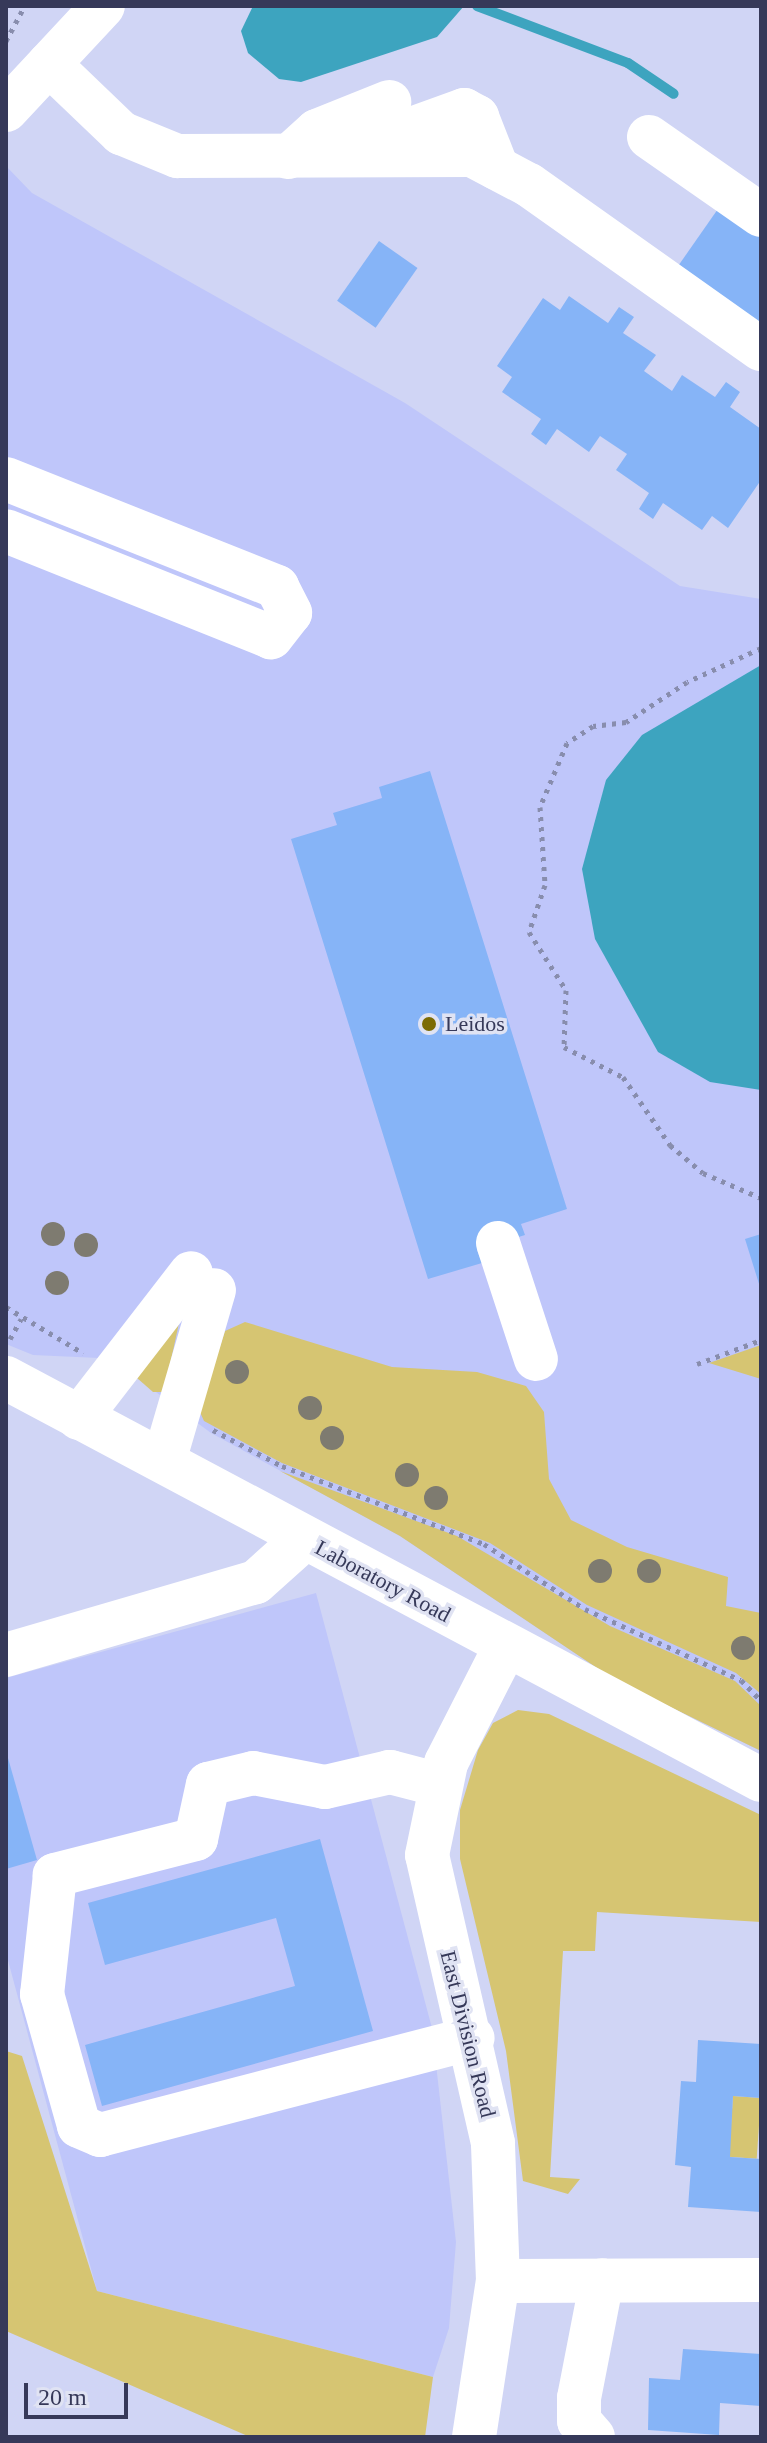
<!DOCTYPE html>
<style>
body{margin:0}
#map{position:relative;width:767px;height:2443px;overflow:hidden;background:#d0d5f5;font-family:"Times New Roman",serif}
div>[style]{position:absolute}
.built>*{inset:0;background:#bfc6fa}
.green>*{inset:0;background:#d6c572;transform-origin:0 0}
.water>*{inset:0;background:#3da4bf}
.stream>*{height:10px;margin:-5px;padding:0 5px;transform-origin:5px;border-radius:5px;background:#3da4bf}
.building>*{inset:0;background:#86b4f7;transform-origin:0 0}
.path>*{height:5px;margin-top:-2.5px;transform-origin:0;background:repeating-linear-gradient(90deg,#888dad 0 4px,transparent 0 10px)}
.minor>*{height:44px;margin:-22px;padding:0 22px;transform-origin:22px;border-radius:22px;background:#fff}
.trees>*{width:24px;height:24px;margin:-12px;border-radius:50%;background:#7e7b70}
.dots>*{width:22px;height:22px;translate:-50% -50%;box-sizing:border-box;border:4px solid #e0e3f3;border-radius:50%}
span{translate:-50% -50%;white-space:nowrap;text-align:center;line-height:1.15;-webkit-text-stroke:7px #e0e3f3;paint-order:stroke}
.poi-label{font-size:22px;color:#363959}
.left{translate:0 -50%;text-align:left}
.street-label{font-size:22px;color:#363959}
.frame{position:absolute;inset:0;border:8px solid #363959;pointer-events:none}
.scale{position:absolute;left:24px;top:2383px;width:104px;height:36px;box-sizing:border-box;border:4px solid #363959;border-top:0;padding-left:10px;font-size:24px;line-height:28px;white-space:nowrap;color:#363959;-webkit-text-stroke:6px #e0e3f3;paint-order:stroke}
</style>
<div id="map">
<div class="built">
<i style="clip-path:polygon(6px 166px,32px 193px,405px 403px,680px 586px,761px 599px,761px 1751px,615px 1680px,400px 1536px,211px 1433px,137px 1378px,99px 1358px,33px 1355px,6px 1344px)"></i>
<i style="clip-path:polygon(316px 1593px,432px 2028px,456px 2242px,449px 2328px,433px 2377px,97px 2291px,6px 1953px,6px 1678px)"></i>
</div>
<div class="green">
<i style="clip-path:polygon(245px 1322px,392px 1367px,477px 1372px,526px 1386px,544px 1412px,549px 1479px,571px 1520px,627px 1547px,728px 1577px,726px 1606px,761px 1613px,761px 1694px,736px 1673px,587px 1605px,490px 1543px,282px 1463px,204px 1421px,199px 1410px,225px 1331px)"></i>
<i style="clip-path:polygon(179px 1323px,164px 1392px,153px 1392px,137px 1378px)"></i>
<i style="clip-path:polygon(761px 1345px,761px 1379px,709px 1363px)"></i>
<i style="clip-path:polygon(280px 1471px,457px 1536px,610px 1626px,735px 1681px,761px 1706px,761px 1751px,615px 1680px,400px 1536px)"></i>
<i style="clip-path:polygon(518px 1710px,549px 1714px,761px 1815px,761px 1922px,597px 1912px,595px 1951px,563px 1951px,550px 2177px,580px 2179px,568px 2194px,523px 2181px,506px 2051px,460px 1859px,460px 1810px,478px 1750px,493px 1723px)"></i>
<i style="clip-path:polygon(6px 2051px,22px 2056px,97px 2291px,433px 2377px,425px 2437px,250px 2437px,6px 2331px)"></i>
<i style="left:733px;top:2096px;width:28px;height:61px;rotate:4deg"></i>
</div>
<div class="water">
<i style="clip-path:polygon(253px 6px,464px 6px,437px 37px,301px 82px,279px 79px,248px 53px,241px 31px)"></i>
<i style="clip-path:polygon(761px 665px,761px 1090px,710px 1082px,658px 1052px,595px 939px,582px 869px,606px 780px,642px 735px)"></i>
</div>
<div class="stream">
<i style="left:477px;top:6px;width:161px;rotate:20.7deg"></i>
<i style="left:628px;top:63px;width:55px;rotate:34deg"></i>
</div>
<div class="building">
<i style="clip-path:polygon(720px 206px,761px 234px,761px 328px,676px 269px)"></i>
<i style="left:379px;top:241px;width:47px;height:73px;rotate:35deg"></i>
<i style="clip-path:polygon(569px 296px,608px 323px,619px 307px,634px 317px,623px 333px,656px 355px,644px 371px,672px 391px,682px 375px,715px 397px,726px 382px,740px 392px,730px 407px,761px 429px,761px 480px,728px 528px,712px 516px,702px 530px,663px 503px,653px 519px,639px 509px,649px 493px,616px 470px,627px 454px,600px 436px,589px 452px,557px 429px,546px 445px,531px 434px,541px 419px,502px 392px,512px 377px,497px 366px,543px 298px,560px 310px)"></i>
<i style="clip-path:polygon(430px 771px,567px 1209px,521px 1224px,525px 1235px,477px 1250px,482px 1263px,428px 1279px,291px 839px,337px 825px,333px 813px,382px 798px,379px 787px)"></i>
<i style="clip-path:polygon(761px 1234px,761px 1287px,760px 1287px,745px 1239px)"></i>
<i style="clip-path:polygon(6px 1751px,37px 1860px,6px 1869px)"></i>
<i style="clip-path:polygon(320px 1839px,373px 2031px,102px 2106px,85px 2045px,295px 1986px,276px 1918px,105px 1965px,88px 1903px)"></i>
<i style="clip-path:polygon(698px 2040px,761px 2044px,761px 2098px,733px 2096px,730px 2157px,761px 2159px,761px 2212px,688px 2207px,691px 2167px,675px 2165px,681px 2081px,696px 2082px)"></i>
<i style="clip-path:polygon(683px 2349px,761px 2354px,761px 2406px,720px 2403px,719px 2435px,648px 2430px,649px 2378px,680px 2380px)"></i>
</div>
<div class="path">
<i style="left:6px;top:41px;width:40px;rotate:-62deg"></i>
<i style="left:761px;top:648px;width:81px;rotate:155.3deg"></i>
<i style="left:687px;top:682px;width:73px;rotate:146.7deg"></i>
<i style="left:626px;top:722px;width:33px;rotate:173deg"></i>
<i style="left:593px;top:726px;width:31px;rotate:147deg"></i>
<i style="left:567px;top:743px;width:69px;rotate:112.9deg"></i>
<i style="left:540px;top:807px;width:78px;rotate:86.3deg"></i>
<i style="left:545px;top:885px;width:50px;rotate:108.8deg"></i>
<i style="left:529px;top:932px;width:69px;rotate:57.5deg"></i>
<i style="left:566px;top:990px;width:57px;rotate:92deg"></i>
<i style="left:564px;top:1047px;width:66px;rotate:27deg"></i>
<i style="left:623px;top:1077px;width:83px;rotate:55.3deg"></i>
<i style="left:670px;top:1145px;width:43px;rotate:40.3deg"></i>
<i style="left:703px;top:1173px;width:63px;rotate:23.3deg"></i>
<i style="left:6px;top:1307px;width:90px;rotate:30.9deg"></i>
<i style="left:10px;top:1339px;width:23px;rotate:-61deg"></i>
<i style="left:697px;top:1364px;width:68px;rotate:-20.6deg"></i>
<i style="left:213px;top:1430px;width:78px;rotate:27.6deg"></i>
<i style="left:282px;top:1466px;width:217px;rotate:21.1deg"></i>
<i style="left:484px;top:1544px;width:120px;rotate:32.8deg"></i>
<i style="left:585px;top:1609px;width:171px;rotate:24.5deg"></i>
<i style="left:741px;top:1680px;width:29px;rotate:46deg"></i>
</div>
<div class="minor">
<i style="left:49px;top:64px;width:100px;rotate:43.8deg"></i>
<i style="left:121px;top:133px;width:61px;rotate:22.3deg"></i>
<i style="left:177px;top:156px;width:295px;rotate:-0.2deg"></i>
<i style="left:472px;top:155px;width:64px;rotate:27.8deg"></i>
<i style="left:529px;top:185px;width:284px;rotate:35.3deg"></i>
<i style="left:6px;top:110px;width:142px;rotate:-47deg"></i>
<i style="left:649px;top:137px;width:136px;rotate:34.9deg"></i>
<i style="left:359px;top:148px;width:112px;rotate:-19.9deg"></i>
<i style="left:464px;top:110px;width:15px;rotate:28deg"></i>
<i style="left:477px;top:117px;width:55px;rotate:68.6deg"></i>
<i style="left:288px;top:157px;width:39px;rotate:-42deg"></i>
<i style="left:317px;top:131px;width:78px;rotate:-21.9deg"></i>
<i style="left:6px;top:479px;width:292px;rotate:21.7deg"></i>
<i style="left:277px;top:587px;width:29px;rotate:63deg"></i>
<i style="left:290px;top:613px;width:31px;rotate:128deg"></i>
<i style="left:271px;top:637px;width:285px;rotate:-158.2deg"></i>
<i style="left:498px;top:1243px;width:122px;rotate:71.9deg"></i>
<i style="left:6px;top:1378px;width:855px;rotate:28.03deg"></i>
<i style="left:79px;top:1418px;width:183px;rotate:-52.3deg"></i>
<i style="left:164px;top:1461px;width:178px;rotate:-73.7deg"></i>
<i style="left:6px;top:1655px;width:260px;rotate:-16.3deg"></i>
<i style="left:256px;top:1582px;width:66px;rotate:-41.9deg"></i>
<i style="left:440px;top:1785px;width:52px;rotate:-165.4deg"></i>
<i style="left:390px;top:1772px;width:67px;rotate:167deg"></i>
<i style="left:325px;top:1787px;width:73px;rotate:-169deg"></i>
<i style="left:253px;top:1773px;width:46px;rotate:166.3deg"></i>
<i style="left:208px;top:1784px;width:56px;rotate:102.3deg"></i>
<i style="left:196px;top:1839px;width:146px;rotate:165.7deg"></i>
<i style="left:55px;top:1875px;width:120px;rotate:96.2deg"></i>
<i style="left:42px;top:1994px;width:137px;rotate:74.3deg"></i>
<i style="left:79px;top:2126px;width:23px;rotate:23deg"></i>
<i style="left:100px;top:2135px;width:385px;rotate:-14.6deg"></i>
<i style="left:498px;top:2281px;width:263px;rotate:-0.2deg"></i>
<i style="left:474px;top:2437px;width:158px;rotate:-81.3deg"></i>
<i style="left:498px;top:2281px;width:138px;rotate:-92.1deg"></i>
<i style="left:493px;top:2143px;width:295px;rotate:-102.9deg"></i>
<i style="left:427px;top:1855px;width:94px;rotate:-78.3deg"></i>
<i style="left:446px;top:1763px;width:130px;rotate:-63deg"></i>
<i style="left:593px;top:2437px;width:21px;rotate:-131deg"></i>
<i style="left:579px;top:2421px;width:23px;rotate:-90deg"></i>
<i style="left:579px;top:2398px;width:120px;rotate:-79deg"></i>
</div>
<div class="trees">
<i style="left:53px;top:1234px"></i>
<i style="left:86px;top:1245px"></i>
<i style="left:57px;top:1283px"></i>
<i style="left:237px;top:1372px"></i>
<i style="left:310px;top:1408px"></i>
<i style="left:332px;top:1438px"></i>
<i style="left:407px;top:1475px"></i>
<i style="left:436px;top:1498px"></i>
<i style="left:600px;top:1571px"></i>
<i style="left:649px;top:1571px"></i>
<i style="left:743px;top:1648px"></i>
</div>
<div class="dots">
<i style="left:429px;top:1024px;background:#7c6b04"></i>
</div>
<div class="poi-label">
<span class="left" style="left:445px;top:1024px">Leidos</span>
</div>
<div class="street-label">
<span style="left:383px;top:1581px;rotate:28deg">Laboratory Road</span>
<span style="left:468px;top:2034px;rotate:76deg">East Division Road</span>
</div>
<div class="frame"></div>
<div class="scale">20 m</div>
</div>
